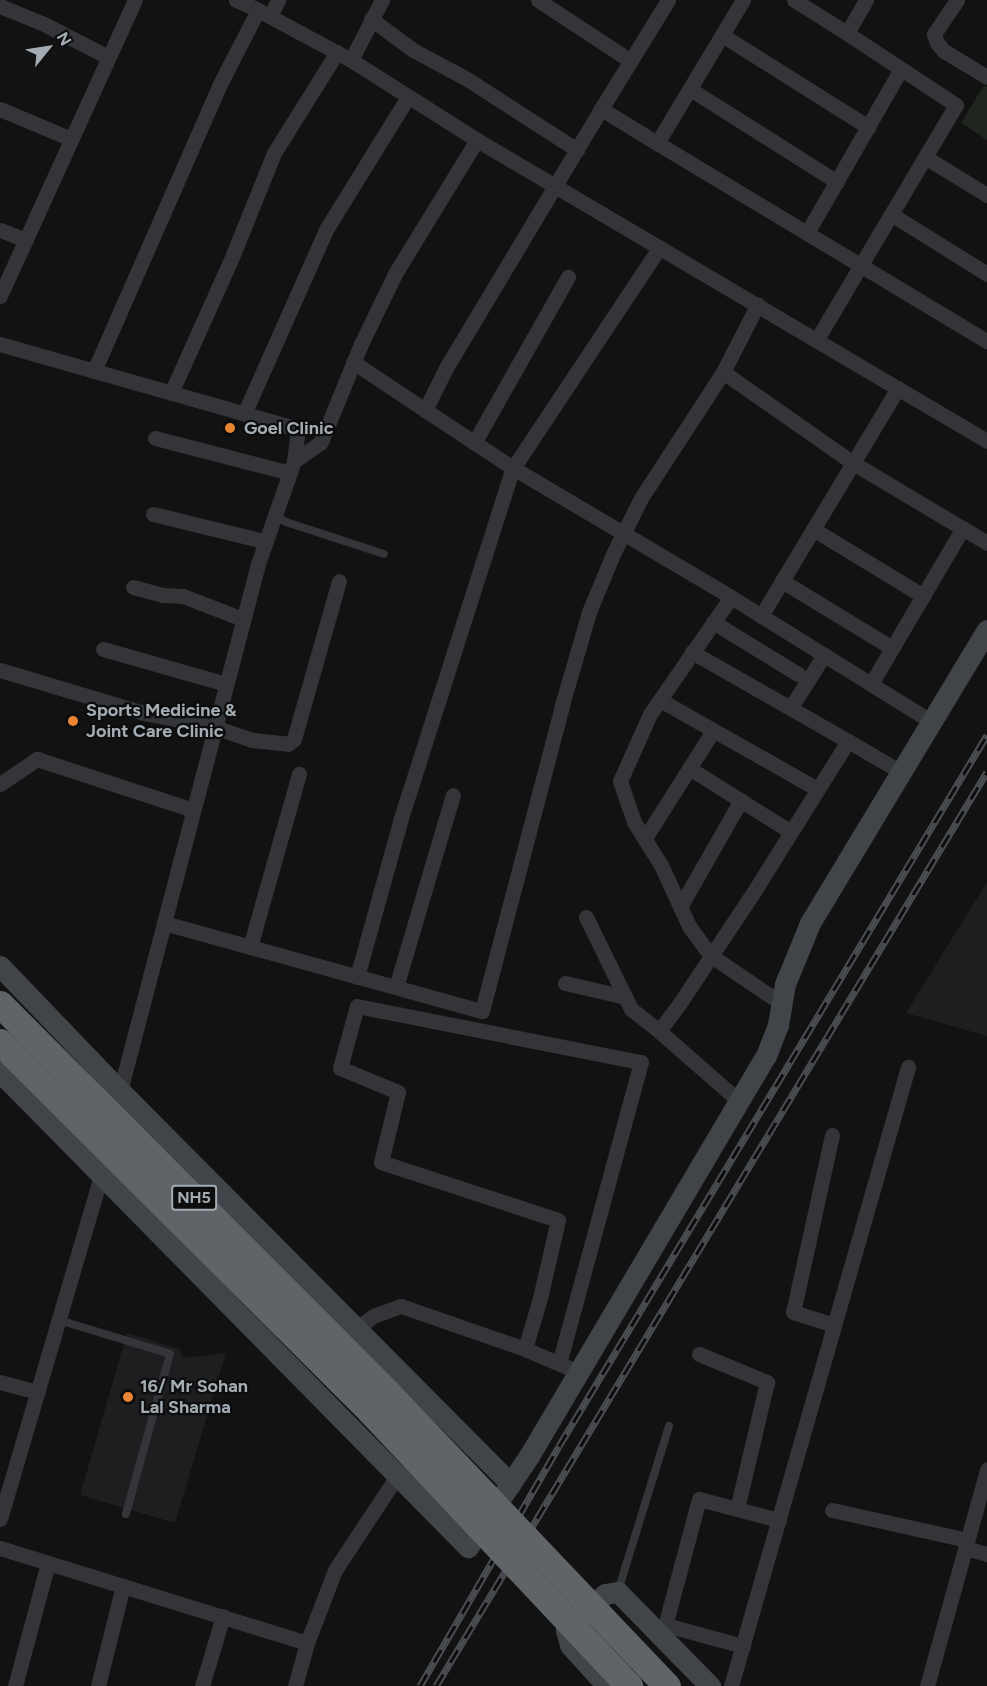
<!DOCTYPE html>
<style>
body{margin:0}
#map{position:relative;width:987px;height:1686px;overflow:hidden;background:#121213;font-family:Figtree,sans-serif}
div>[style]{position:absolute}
.built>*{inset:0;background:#1e1e20}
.green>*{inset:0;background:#1f261e}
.lane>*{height:8px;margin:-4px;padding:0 4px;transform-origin:4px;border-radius:4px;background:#333538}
.street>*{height:15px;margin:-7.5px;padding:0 7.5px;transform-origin:7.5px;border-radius:7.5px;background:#333538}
.secondary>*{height:21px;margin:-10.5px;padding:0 10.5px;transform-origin:10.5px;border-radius:10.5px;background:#414448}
.highway>*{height:27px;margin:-13.5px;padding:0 13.5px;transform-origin:13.5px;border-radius:13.5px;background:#5f6469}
.rail>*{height:7px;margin-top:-3.5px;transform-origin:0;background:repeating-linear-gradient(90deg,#0d0d0e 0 14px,#4a4d51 0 28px);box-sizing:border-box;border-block:2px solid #4a4d51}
.highway-bridge>*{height:27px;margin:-13.5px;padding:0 13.5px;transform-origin:13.5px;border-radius:13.5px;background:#5f6469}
.dots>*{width:16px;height:16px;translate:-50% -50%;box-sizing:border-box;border:3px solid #0d0d0e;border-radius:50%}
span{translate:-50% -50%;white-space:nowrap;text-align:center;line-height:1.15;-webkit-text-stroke:4.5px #0d0d0e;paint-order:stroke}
.shield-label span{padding:2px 4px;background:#0d0d0e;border:2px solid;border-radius:4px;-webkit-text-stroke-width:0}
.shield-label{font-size:16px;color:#a4acb3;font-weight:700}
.poi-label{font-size:18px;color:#a4acb3;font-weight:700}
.left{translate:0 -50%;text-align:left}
.north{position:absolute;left:18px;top:18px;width:60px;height:60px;-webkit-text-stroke:4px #0d0d0e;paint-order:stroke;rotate:60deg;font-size:16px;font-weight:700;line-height:24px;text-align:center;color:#a4acb3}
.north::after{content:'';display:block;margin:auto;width:21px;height:27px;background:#a4acb3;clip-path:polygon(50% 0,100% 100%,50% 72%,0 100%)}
</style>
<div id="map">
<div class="built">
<i style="clip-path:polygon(987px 882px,987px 1036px,906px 1013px)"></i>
<i style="clip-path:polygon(127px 1333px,179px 1349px,184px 1358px,226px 1353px,175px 1523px,80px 1495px)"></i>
</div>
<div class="green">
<i style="clip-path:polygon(984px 85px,987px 87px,987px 140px,961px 123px)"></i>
</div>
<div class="lane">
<i style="left:274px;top:515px;width:14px;rotate:30deg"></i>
<i style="left:286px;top:522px;width:103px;rotate:18.1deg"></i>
<i style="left:59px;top:1320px;width:116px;rotate:17deg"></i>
<i style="left:170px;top:1354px;width:166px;rotate:105.4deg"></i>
<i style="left:618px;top:1591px;width:173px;rotate:-72.8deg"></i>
</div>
<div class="street">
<i style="left:236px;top:0;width:24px;rotate:24deg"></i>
<i style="left:538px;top:0;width:111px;rotate:33.3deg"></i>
<i style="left:743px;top:0;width:167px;rotate:121deg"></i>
<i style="left:657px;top:143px;width:66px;rotate:-148.7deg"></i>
<i style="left:601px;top:109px;width:302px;rotate:120.9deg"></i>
<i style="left:446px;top:368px;width:47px;rotate:116.6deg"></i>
<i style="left:425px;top:410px;width:105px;rotate:33.4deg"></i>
<i style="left:513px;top:468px;width:253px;rotate:30.6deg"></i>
<i style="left:731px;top:597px;width:237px;rotate:31.9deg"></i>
<i style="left:794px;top:0;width:62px;rotate:31.9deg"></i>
<i style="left:847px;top:33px;width:38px;rotate:-60deg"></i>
<i style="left:957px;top:0;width:41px;rotate:124.1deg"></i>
<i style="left:934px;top:34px;width:9px;rotate:72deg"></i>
<i style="left:937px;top:43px;width:11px;rotate:49deg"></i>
<i style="left:944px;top:51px;width:50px;rotate:31.2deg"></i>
<i style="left:0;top:6px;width:48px;rotate:22.2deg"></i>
<i style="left:44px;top:24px;width:72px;rotate:27.3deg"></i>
<i style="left:270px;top:16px;width:18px;rotate:-63deg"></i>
<i style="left:371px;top:19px;width:52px;rotate:36.4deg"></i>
<i style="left:413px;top:50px;width:61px;rotate:28.2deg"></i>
<i style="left:467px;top:79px;width:131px;rotate:32.8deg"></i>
<i style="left:722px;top:35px;width:173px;rotate:32.2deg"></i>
<i style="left:351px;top:60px;width:68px;rotate:-62.7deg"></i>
<i style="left:690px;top:89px;width:174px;rotate:32.3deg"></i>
<i style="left:0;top:109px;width:77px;rotate:22.9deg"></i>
<i style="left:601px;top:109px;width:128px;rotate:-58.4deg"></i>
<i style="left:657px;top:143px;width:385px;rotate:31deg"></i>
<i style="left:925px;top:157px;width:73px;rotate:31.5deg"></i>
<i style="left:891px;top:214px;width:113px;rotate:32deg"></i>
<i style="left:0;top:230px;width:28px;rotate:21deg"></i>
<i style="left:807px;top:233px;width:189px;rotate:-60.2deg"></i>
<i style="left:0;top:296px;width:325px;rotate:-65.5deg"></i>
<i style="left:817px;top:339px;width:272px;rotate:-59.3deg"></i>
<i style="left:956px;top:105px;width:131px;rotate:-146.6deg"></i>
<i style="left:0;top:344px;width:310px;rotate:15.9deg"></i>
<i style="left:298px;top:429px;width:32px;rotate:97deg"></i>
<i style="left:294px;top:461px;width:109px;rotate:109.3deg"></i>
<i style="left:258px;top:564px;width:545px;rotate:104.67deg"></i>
<i style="left:353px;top:362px;width:87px;rotate:33.7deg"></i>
<i style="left:94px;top:371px;width:313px;rotate:-66.3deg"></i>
<i style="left:220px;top:84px;width:83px;rotate:-62.8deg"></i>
<i style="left:258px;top:10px;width:106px;rotate:28.3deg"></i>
<i style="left:351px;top:60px;width:149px;rotate:32.4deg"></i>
<i style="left:723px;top:372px;width:159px;rotate:35deg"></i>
<i style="left:853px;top:463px;width:156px;rotate:30.8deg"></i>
<i style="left:171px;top:393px;width:144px;rotate:-65.8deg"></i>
<i style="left:230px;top:262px;width:118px;rotate:-68deg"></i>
<i style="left:274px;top:153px;width:119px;rotate:-58deg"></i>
<i style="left:244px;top:414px;width:204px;rotate:-66deg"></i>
<i style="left:327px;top:228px;width:154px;rotate:-58.3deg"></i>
<i style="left:155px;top:438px;width:139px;rotate:14.5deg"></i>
<i style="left:474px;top:443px;width:191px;rotate:-60.5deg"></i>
<i style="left:294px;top:461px;width:33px;rotate:-35deg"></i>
<i style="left:321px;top:442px;width:106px;rotate:-67.8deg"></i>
<i style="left:361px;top:344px;width:80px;rotate:-64.1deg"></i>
<i style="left:396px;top:272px;width:155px;rotate:-58.5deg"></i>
<i style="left:477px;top:140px;width:592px;rotate:30.55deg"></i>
<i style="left:153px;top:514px;width:114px;rotate:13.7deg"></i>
<i style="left:813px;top:529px;width:129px;rotate:31.3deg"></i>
<i style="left:782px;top:581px;width:129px;rotate:31.3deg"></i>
<i style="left:133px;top:587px;width:30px;rotate:15deg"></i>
<i style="left:162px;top:595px;width:21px;rotate:3deg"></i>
<i style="left:183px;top:596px;width:64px;rotate:21deg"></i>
<i style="left:731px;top:597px;width:142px;rotate:124.7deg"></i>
<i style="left:650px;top:714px;width:73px;rotate:114.1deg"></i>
<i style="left:620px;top:781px;width:43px;rotate:71.1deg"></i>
<i style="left:634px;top:822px;width:51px;rotate:57.9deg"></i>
<i style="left:661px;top:865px;width:67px;rotate:65.3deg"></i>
<i style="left:689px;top:926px;width:36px;rotate:54deg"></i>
<i style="left:710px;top:955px;width:87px;rotate:34.2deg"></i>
<i style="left:761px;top:616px;width:266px;rotate:-59deg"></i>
<i style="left:713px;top:622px;width:100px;rotate:31.5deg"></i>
<i style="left:103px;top:649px;width:128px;rotate:15.9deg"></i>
<i style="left:692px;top:652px;width:180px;rotate:29.7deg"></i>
<i style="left:848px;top:741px;width:179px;rotate:122deg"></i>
<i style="left:753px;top:893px;width:132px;rotate:123.6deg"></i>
<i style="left:680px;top:1003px;width:35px;rotate:127deg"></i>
<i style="left:659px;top:1031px;width:106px;rotate:41.2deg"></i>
<i style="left:0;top:670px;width:150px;rotate:16.6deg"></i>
<i style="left:144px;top:713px;width:71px;rotate:11.3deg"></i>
<i style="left:214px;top:727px;width:40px;rotate:18.9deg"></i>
<i style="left:252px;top:740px;width:36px;rotate:6deg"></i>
<i style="left:288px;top:744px;width:8px;rotate:-40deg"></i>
<i style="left:294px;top:739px;width:164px;rotate:-74.1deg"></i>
<i style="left:871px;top:684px;width:181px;rotate:-59.5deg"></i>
<i style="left:660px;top:700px;width:180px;rotate:29.5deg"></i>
<i style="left:791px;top:707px;width:62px;rotate:-57.6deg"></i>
<i style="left:848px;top:741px;width:61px;rotate:30.3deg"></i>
<i style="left:689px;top:768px;width:120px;rotate:32.1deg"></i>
<i style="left:0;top:784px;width:45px;rotate:-34deg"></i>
<i style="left:37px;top:759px;width:164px;rotate:18.1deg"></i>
<i style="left:645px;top:838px;width:127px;rotate:-57.6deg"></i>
<i style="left:680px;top:907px;width:123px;rotate:-60.3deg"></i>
<i style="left:586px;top:917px;width:102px;rotate:63.9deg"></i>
<i style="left:631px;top:1009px;width:36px;rotate:38deg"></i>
<i style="left:164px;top:923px;width:330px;rotate:15.5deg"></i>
<i style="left:482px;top:1011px;width:316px;rotate:-75.3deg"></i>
<i style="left:562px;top:705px;width:97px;rotate:-73.8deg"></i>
<i style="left:589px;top:612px;width:65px;rotate:-67.4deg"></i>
<i style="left:614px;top:552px;width:60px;rotate:-63.4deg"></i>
<i style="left:641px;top:498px;width:150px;rotate:-56.9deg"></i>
<i style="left:723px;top:372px;width:76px;rotate:-62.8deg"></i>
<i style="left:250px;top:947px;width:180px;rotate:-74.2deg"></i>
<i style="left:357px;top:977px;width:165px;rotate:-74.5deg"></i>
<i style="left:401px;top:818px;width:367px;rotate:-72.3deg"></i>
<i style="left:513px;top:468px;width:265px;rotate:-56.4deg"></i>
<i style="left:565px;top:983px;width:62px;rotate:13.1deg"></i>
<i style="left:396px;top:987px;width:200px;rotate:-73.5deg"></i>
<i style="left:832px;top:1135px;width:181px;rotate:102.4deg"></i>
<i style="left:793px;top:1312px;width:43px;rotate:17.6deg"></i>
<i style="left:358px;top:1328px;width:19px;rotate:-39deg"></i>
<i style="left:373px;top:1316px;width:30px;rotate:-20deg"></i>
<i style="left:401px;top:1306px;width:131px;rotate:19.1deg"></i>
<i style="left:525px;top:1349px;width:46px;rotate:23.2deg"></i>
<i style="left:525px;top:1349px;width:53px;rotate:-73.6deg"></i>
<i style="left:540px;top:1298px;width:80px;rotate:-77deg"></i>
<i style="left:558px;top:1220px;width:186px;rotate:-161.9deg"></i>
<i style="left:381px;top:1162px;width:72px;rotate:-76.3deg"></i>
<i style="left:398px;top:1092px;width:63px;rotate:-157.5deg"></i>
<i style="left:340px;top:1068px;width:64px;rotate:-74.7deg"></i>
<i style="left:357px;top:1006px;width:289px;rotate:11.2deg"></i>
<i style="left:641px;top:1062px;width:312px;rotate:105.2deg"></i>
<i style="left:699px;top:1354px;width:74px;rotate:22.4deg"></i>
<i style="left:767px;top:1382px;width:130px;rotate:103.3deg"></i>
<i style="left:0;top:1382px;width:39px;rotate:15deg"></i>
<i style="left:832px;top:1510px;width:138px;rotate:12.5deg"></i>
<i style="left:0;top:1519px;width:359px;rotate:-73.6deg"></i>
<i style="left:0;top:1548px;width:321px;rotate:17.2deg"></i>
<i style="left:965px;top:1548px;width:23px;rotate:15deg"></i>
<i style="left:666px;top:1625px;width:80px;rotate:15.3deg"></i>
<i style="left:662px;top:1637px;width:143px;rotate:-75deg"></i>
<i style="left:699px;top:1499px;width:83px;rotate:14.7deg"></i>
<i style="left:15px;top:1686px;width:127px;rotate:-75deg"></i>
<i style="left:98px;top:1686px;width:103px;rotate:-76deg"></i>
<i style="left:202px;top:1686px;width:73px;rotate:-73.3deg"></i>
<i style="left:295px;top:1686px;width:45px;rotate:-74.4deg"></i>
<i style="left:307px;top:1643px;width:78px;rotate:-69deg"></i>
<i style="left:335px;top:1570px;width:113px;rotate:-56.6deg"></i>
<i style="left:731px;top:1686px;width:644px;rotate:-74.04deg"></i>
<i style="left:927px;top:1686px;width:225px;rotate:-74.5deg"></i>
</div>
<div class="secondary">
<i style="left:0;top:966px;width:173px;rotate:46.2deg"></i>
<i style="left:120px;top:1091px;width:554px;rotate:45.15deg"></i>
<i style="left:0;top:1072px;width:667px;rotate:45.43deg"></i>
<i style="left:468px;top:1547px;width:110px;rotate:-56.2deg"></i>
<i style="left:529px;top:1456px;width:465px;rotate:-59.4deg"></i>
<i style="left:766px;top:1056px;width:33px;rotate:-69deg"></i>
<i style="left:778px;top:1025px;width:42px;rotate:-80.3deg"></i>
<i style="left:785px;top:984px;width:66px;rotate:-67.7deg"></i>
<i style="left:810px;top:923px;width:342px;rotate:-58.9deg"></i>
<i style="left:607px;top:1686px;width:55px;rotate:-132.1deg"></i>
<i style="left:570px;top:1645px;width:16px;rotate:-105deg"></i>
<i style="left:566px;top:1630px;width:53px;rotate:-42.7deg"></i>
<i style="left:605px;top:1594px;width:13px;rotate:-9deg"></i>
<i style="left:618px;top:1592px;width:132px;rotate:45.6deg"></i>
</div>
<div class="highway">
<i style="left:0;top:1004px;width:548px;rotate:45.07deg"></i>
<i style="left:0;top:1042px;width:523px;rotate:44.92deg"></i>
</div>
<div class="rail">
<i style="left:420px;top:1686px;width:277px;rotate:-59.9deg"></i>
<i style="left:559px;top:1446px;width:830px;rotate:-58.95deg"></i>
<i style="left:436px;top:1686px;width:1067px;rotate:-58.92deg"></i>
</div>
<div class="highway-bridge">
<i style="left:387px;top:1392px;width:406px;rotate:46.4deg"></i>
<i style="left:370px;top:1411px;width:378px;rotate:46.7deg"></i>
</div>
<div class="dots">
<i style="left:230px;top:428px;background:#ea8533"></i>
<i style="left:73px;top:721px;background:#ea8533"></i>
<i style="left:128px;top:1397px;background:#ea8533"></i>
</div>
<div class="shield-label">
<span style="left:194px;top:1198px">NH5</span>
</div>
<div class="poi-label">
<span class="left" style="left:244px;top:428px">Goel Clinic</span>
<span class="left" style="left:86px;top:721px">Sports Medicine &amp;<br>Joint Care Clinic</span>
<span class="left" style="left:140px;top:1397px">16/ Mr Sohan<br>Lal Sharma</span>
</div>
<div class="north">N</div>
</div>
